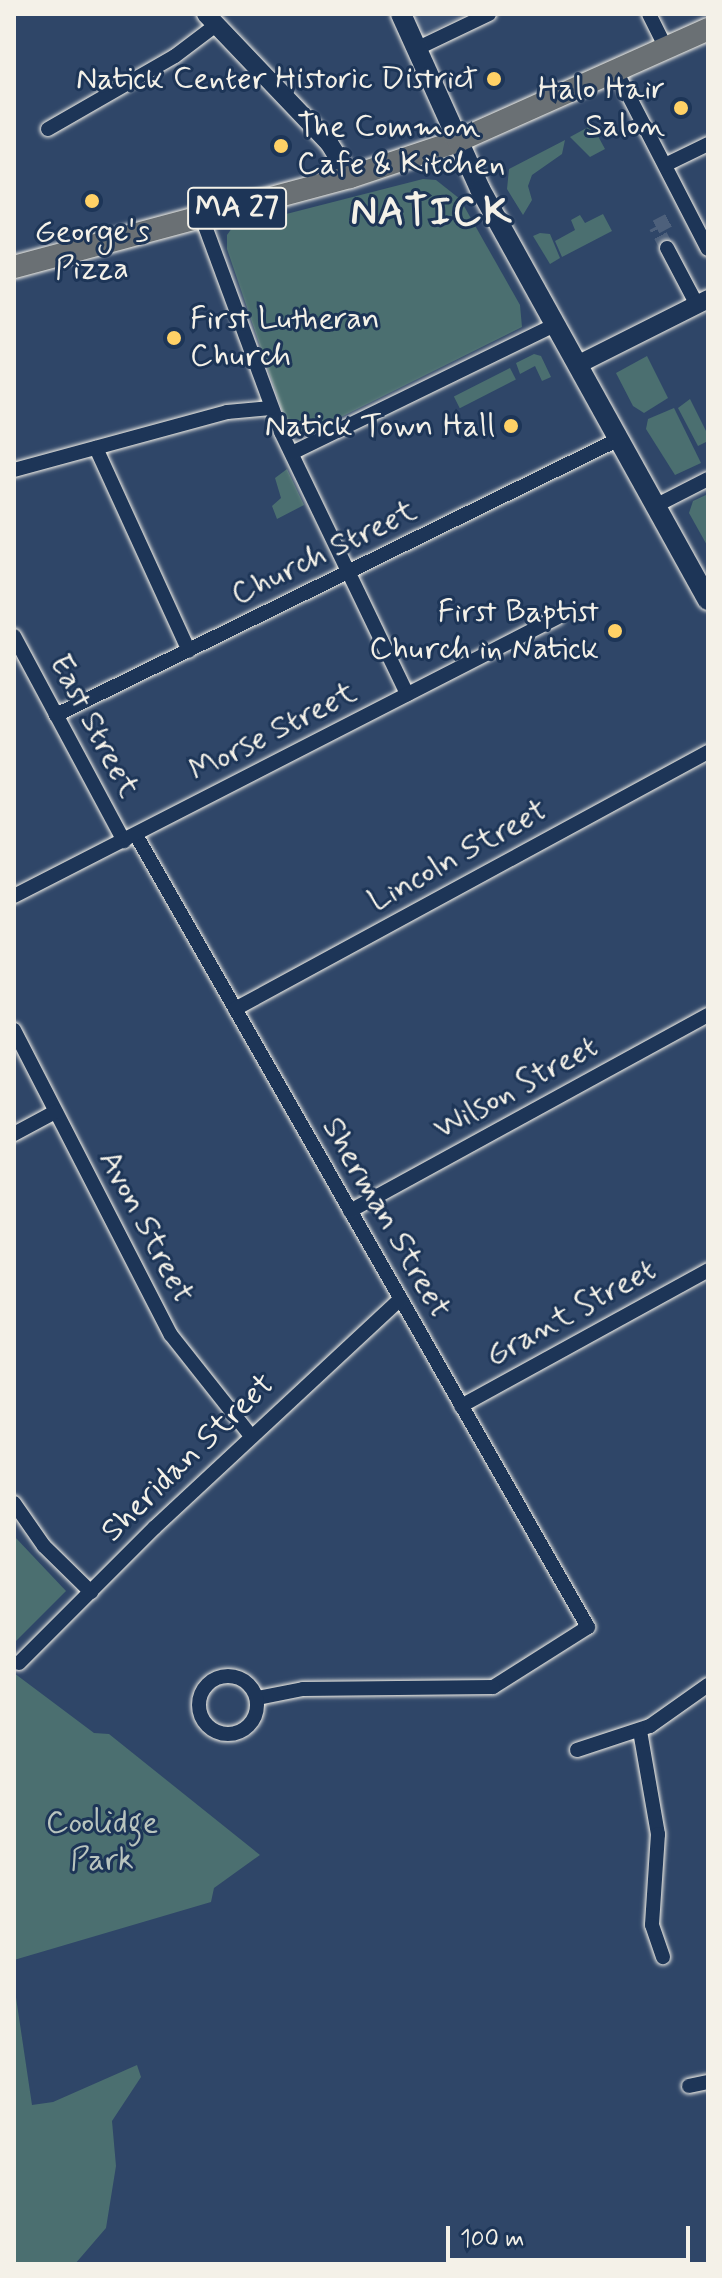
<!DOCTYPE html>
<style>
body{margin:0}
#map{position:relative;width:722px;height:2278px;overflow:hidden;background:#2f4668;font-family:Mynerve,sans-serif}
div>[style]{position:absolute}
.built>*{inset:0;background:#3b5274}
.green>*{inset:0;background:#4b6f70;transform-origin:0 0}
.minor-tunnel>*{height:14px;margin-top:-7px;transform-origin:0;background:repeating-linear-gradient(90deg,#4d607b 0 14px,transparent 0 21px)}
.roads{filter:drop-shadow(0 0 2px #f4f1e8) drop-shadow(0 0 2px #f4f1e8)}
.minor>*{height:14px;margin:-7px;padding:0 7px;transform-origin:7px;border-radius:7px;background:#1d3557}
.minor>.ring{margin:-7px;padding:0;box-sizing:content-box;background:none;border:14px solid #1d3557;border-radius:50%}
.tertiary>*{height:18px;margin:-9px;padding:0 9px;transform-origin:9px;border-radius:9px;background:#1d3557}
.secondary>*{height:20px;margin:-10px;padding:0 10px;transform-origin:10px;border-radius:10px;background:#1d3557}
.primary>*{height:22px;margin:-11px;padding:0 11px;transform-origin:11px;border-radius:11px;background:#6a7074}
.dots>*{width:22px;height:22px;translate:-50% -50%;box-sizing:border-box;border:4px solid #1d3557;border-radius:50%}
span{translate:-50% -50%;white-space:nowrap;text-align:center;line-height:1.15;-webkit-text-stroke:6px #1d3557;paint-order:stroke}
.shield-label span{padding:2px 6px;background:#1d3557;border:2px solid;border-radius:6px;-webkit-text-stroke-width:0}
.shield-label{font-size:30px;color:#f4f1e8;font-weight:700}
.poi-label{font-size:32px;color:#f4f1e8}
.right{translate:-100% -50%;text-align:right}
.left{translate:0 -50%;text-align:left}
.street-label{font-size:32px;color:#f4f1e8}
.park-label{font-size:32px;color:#b9c4be}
.district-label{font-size:40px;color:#f4f1e8;font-weight:700;letter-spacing:2px}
.frame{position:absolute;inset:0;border:16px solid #f4f1e8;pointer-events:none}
.scale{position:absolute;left:446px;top:2226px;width:244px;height:36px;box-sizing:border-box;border:4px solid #f4f1e8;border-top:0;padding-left:10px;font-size:24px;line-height:28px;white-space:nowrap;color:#f4f1e8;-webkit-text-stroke:6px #1d3557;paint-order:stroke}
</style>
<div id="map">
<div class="built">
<i style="clip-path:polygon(412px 14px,468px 14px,422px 35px)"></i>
</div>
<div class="green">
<i style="clip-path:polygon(592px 125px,605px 149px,590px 157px,570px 137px)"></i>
<i style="clip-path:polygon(565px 140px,562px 154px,532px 175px,528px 186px,532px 200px,523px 215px,507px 189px,509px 169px)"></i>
<i style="clip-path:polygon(423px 179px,436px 180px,460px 199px,520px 305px,522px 327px,309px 433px,293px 430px,286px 422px,227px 249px,227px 235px,232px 228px)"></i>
<i style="clip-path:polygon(603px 214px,612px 231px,562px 257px,555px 241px,575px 230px,571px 220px,580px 215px,585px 223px)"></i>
<i style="clip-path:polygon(540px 233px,550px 234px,560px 258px,550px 264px,533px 236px)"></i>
<i style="clip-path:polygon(534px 354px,541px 356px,551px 377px,542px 381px,535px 366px,520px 374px,516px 363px)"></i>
<i style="clip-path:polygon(647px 356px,668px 398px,644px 413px,633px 406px,616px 373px)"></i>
<i style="left:510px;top:368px;width:13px;height:63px;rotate:63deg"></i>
<i style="clip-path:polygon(690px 399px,708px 435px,708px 441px,698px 446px,678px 408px)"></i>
<i style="clip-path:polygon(674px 408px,701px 463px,675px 475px,646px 429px,648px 419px)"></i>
<i style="clip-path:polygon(287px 469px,304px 505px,277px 519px,272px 506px,281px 498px,275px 478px)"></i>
<i style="clip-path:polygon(708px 494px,708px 547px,689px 513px,693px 501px)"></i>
<i style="clip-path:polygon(14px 1536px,66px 1591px,14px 1643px)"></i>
<i style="clip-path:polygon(14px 1673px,94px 1733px,109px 1734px,260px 1855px,214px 1888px,211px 1902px,14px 1960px)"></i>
<i style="clip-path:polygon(14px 1984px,32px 2105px,53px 2102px,137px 2065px,141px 2077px,112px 2121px,116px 2166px,106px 2228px,75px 2264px,14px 2264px)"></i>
</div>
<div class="minor-tunnel">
<i style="left:667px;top:248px;width:24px;rotate:-118deg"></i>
<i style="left:656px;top:227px;width:19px;rotate:-28deg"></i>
</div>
<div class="roads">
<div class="minor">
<i style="left:649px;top:14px;width:40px;rotate:63.4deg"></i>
<i style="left:416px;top:49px;width:81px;rotate:-25.6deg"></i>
<i style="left:617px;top:73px;width:198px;rotate:62.7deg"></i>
<i style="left:48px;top:129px;width:146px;rotate:-29.9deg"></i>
<i style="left:175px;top:56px;width:51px;rotate:-37.1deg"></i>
<i style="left:665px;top:165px;width:48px;rotate:-26deg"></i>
<i style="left:202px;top:218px;width:228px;rotate:69.7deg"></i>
<i style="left:281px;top:432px;width:291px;rotate:64.3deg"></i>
<i style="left:667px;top:248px;width:64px;rotate:62.2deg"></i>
<i style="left:96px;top:448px;width:223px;rotate:65.4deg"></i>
<i style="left:292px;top:453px;width:292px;rotate:-26deg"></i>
<i style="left:14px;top:470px;width:221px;rotate:-15.2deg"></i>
<i style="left:227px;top:412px;width:44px;rotate:-5.2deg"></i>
<i style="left:655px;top:506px;width:59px;rotate:-27deg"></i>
<i style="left:14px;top:636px;width:233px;rotate:61.8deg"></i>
<i style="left:56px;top:715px;width:625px;rotate:-26.11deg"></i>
<i style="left:136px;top:835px;width:912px;rotate:60.29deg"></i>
<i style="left:588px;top:1627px;width:112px;rotate:147.7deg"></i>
<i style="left:493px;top:1687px;width:190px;rotate:179.4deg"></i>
<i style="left:303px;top:1689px;width:47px;rotate:168.9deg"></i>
<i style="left:14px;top:896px;width:611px;rotate:-27.15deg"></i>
<i style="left:235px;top:1009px;width:538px;rotate:-28.52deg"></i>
<i style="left:14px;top:1030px;width:343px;rotate:62.8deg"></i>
<i style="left:171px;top:1335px;width:129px;rotate:51.6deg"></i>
<i style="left:14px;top:1134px;width:47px;rotate:-28.2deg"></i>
<i style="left:350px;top:1211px;width:408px;rotate:-28.7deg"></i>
<i style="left:461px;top:1406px;width:282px;rotate:-28.8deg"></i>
<i style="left:14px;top:1503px;width:52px;rotate:55.1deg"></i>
<i style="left:44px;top:1546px;width:66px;rotate:44.4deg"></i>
<i style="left:19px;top:1663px;width:192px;rotate:-45deg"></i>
<i style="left:155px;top:1527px;width:335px;rotate:-42.9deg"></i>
<i class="ring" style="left:199px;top:1676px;width:44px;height:44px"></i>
<i style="left:640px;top:1731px;width:105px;rotate:80.1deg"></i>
<i style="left:658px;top:1834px;width:91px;rotate:93.8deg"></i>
<i style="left:652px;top:1925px;width:34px;rotate:71deg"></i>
<i style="left:577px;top:1750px;width:77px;rotate:-18.2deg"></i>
<i style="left:650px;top:1726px;width:71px;rotate:-35.3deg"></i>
<i style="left:689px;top:2086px;width:19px;rotate:-12deg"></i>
</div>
<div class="tertiary">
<i style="left:206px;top:14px;width:178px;rotate:46.4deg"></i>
<i style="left:329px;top:143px;width:40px;rotate:58deg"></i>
<i style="left:577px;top:365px;width:147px;rotate:-26.7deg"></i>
</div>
<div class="secondary">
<i style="left:401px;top:14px;width:192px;rotate:65.7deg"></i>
<i style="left:480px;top:189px;width:470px;rotate:61deg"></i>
</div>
<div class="primary">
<i style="left:14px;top:267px;width:348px;rotate:-15deg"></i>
<i style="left:350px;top:177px;width:114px;rotate:-18.4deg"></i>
<i style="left:458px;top:141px;width:274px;rotate:-24.1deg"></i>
</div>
</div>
<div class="dots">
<i style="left:494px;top:79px;background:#ffd166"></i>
<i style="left:681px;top:108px;background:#ffd166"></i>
<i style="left:281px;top:146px;background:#ffd166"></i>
<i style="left:92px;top:201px;background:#ffd166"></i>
<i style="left:174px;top:338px;background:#ffd166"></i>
<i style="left:511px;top:426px;background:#ffd166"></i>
<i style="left:615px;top:631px;background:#ffd166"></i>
</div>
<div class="shield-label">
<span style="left:237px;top:208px">MA 27</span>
</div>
<div class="poi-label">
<span class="right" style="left:478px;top:79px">Natick Center Historic District</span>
<span class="right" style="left:665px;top:108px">Halo Hair<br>Salon</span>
<span class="left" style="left:297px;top:146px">The Common<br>Cafe &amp; Kitchen</span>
<span style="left:92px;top:251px">George's<br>Pizza</span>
<span class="left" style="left:190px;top:338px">First Lutheran<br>Church</span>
<span class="right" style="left:495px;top:426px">Natick Town Hall</span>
<span class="right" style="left:599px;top:631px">First Baptist<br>Church in Natick</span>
</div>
<div class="street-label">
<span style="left:324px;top:553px;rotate:-26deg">Church Street</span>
<span style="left:94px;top:726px;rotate:62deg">East Street</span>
<span style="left:273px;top:732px;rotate:-27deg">Morse Street</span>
<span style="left:458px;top:856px;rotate:-29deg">Lincoln Street</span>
<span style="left:516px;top:1088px;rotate:-29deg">Wilson Street</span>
<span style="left:386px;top:1218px;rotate:60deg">Sherman Street</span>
<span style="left:146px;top:1227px;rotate:62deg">Avon Street</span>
<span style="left:571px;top:1313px;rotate:-29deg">Grant Street</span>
<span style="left:188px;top:1458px;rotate:-44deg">Sheridan Street</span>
</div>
<div class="park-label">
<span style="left:102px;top:1842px">Coolidge<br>Park</span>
</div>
<div class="district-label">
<span style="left:432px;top:213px">NATICK</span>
</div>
<div class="frame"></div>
<div class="scale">100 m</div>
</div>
